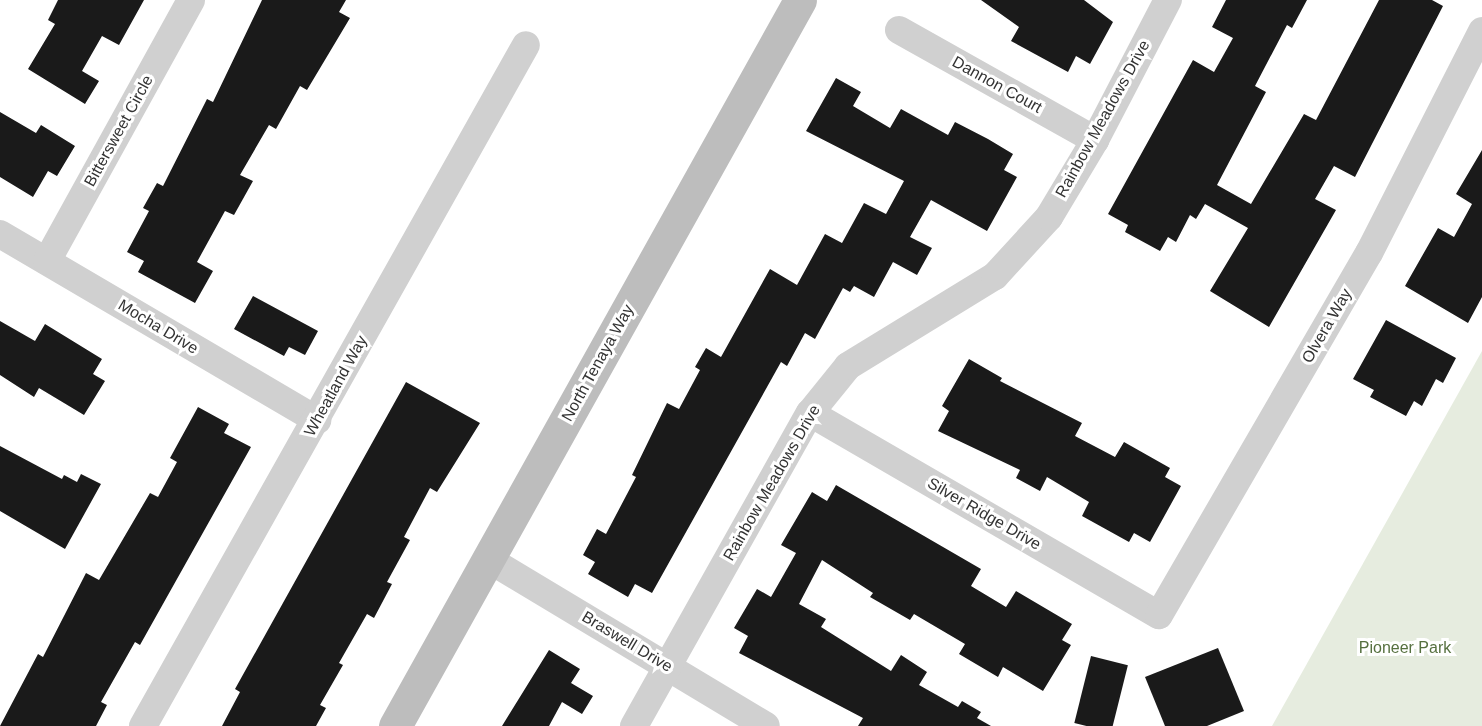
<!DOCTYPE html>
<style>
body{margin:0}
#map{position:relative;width:1482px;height:726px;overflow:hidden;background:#fff;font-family:Helvetica,sans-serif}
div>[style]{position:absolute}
.green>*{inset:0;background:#e6ecdf}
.building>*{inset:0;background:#1a1a1a;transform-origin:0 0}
.street>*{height:28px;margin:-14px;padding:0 14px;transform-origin:14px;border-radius:14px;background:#d0d0d0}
.secondary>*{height:33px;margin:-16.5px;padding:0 16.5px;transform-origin:16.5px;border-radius:16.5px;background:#bdbdbd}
span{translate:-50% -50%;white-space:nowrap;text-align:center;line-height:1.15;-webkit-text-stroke:6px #fff;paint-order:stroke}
.street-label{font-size:16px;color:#333}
.park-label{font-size:16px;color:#56703f}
</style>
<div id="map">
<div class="green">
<i style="clip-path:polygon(1482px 351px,1482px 726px,1272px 726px)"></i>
</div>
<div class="building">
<i style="clip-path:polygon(58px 0,144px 0,119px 45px,102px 36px,82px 71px,99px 81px,85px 104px,28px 69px,55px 24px,48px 20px)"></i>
<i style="clip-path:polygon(262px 0,346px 0,339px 12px,350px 18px,307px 90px,300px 86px,276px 129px,269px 125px,240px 175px,253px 181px,234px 215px,225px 211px,197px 262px,213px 271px,195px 303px,138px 272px,144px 261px,127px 252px,149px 211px,143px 208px,157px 183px,163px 186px,207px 99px,213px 102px)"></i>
<i style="clip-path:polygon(981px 0,1084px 0,1113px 22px,1090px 64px,1076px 56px,1068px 72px,1011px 41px,1019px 27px)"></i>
<i style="clip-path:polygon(1226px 0,1307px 0,1292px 28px,1287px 25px,1255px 86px,1266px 92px,1217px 185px,1251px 204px,1304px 114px,1316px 120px,1379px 0,1432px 0,1443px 6px,1355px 177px,1334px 166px,1315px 199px,1336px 210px,1269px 327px,1210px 291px,1248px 228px,1205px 204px,1196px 219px,1190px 215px,1176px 242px,1168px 237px,1160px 251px,1125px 232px,1128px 225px,1108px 214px,1193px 60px,1214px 72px,1233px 38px,1212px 27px)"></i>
<i style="clip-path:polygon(836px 78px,861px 92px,853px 106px,890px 128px,901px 109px,948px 135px,955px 122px,988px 139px,1013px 154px,1004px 170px,1017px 177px,987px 231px,931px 200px,910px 237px,932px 248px,917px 275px,893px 262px,874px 297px,854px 286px,850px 292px,843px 288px,815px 339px,805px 333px,787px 366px,781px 362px,652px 593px,635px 584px,628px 597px,588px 574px,595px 562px,583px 555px,597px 529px,606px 534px,636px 477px,632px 475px,667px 403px,679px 409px,700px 370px,695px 367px,706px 348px,721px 357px,770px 269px,797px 285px,825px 234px,842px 243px,864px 203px,886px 214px,904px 181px,806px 131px)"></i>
<i style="clip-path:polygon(0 112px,36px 133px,41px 125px,75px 146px,57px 176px,48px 171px,33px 197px,0 177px)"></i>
<i style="clip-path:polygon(1482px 150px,1482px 297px,1468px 323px,1405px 286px,1438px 228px,1454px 237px,1472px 204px,1456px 194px)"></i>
<i style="clip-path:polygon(253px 296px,318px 331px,305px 355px,289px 347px,284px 356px,234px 329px)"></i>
<i style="clip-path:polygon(1386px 320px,1456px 358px,1443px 383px,1436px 379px,1422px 406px,1414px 401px,1406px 416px,1370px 397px,1374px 390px,1353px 379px)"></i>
<i style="clip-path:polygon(0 321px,35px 341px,45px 324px,102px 359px,93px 374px,105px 381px,84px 415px,39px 388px,34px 397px,0 375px)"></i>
<i style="clip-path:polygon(969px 359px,1002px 378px,1000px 381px,1082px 423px,1075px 436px,1115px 457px,1124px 442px,1170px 468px,1165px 477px,1181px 486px,1150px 542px,1134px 533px,1129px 542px,1082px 516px,1089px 502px,1047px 477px,1040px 491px,1016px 478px,1020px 470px,938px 431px,949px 411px,942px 406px)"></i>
<i style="clip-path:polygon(406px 382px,480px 423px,437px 492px,430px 488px,404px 537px,410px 540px,387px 582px,392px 584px,374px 618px,367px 614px,339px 663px,343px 665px,320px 705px,326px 708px,316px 726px,222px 726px,240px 692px,235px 689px)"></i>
<i style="clip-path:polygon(198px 407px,229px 424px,224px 433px,251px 447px,140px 645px,135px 642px,101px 702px,107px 705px,96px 726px,0 726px,38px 654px,43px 657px,86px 573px,99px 580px,150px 493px,158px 497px,177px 462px,170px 458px)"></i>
<i style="clip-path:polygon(0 446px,62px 479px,64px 475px,77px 482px,81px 474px,101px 484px,65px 549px,0 511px)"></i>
<i style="clip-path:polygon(836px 485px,981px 569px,971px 586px,1006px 607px,1016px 591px,1072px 624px,1062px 640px,1071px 645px,1043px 691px,1003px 667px,998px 677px,959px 654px,965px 644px,914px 614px,910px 620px,870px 597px,873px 593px,822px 560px,799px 604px,826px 619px,821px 627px,891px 671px,901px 655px,927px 672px,919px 685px,958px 707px,962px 701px,981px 712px,977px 718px,991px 726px,858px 726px,863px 718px,739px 653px,748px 636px,734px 628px,757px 589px,771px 597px,796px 553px,781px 545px,812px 492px,827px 501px)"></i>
<i style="clip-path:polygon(1218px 648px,1244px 711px,1207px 726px,1165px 726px,1145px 677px)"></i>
<i style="clip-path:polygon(549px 650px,580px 669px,571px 683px,593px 696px,582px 714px,562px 702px,549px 726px,502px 726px)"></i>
<i style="left:1091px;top:656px;width:38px;height:69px;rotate:14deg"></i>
</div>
<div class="street">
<i style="left:899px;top:30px;width:225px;rotate:29.3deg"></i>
<i style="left:0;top:234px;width:368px;rotate:30.4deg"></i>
<i style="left:47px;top:261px;width:298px;rotate:-61.1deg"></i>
<i style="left:810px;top:413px;width:403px;rotate:30.1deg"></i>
<i style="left:1159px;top:615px;width:419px;rotate:-59.9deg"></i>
<i style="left:1369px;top:253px;width:249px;rotate:-63deg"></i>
<i style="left:488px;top:559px;width:324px;rotate:31deg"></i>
<i style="left:143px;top:726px;width:781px;rotate:-60.65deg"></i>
<i style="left:634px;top:726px;width:359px;rotate:-60.7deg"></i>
<i style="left:810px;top:413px;width:60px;rotate:-51deg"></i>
<i style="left:848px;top:366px;width:172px;rotate:-31.5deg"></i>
<i style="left:995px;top:276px;width:80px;rotate:-47.5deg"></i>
<i style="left:1049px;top:217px;width:90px;rotate:-59.1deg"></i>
<i style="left:1095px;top:140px;width:158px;rotate:-62.5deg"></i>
</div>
<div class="secondary">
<i style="left:395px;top:726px;width:831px;rotate:-60.84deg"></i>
</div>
<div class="street-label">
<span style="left:997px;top:85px;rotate:29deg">Dannon Court</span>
<span style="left:1103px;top:119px;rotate:-61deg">Rainbow Meadows Drive</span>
<span style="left:119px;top:131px;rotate:-61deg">Bittersweet Circle</span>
<span style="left:1327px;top:326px;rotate:-60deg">Olvera Way</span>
<span style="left:158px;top:327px;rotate:31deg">Mocha Drive</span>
<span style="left:598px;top:363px;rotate:-61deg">North Tenaya Way</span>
<span style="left:336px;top:386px;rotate:-61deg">Wheatland Way</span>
<span style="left:772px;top:483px;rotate:-60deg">Rainbow Meadows Drive</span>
<span style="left:984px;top:514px;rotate:30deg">Silver Ridge Drive</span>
<span style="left:627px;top:642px;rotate:31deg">Braswell Drive</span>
</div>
<div class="park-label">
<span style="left:1405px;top:648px">Pioneer Park</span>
</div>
</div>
